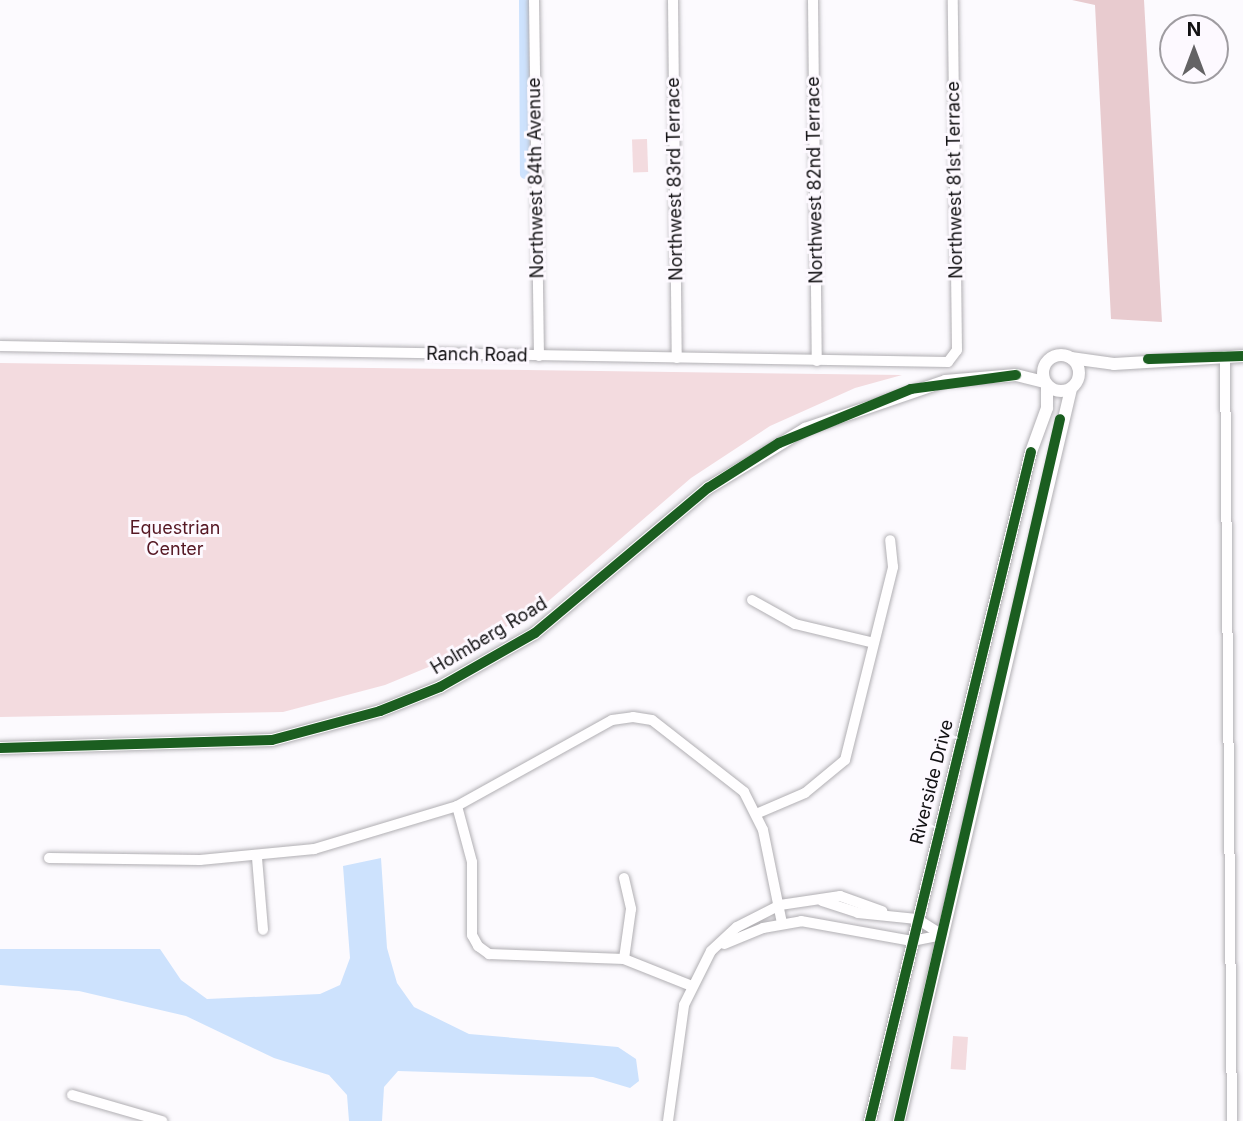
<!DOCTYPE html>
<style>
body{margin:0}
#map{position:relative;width:1243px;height:1121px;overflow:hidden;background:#fcfafe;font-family:Inter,sans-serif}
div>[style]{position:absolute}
.green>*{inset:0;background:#f3dbdf;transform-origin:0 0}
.forest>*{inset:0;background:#e8cbcf}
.water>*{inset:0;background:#cde2fd}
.canal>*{height:10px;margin:-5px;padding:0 5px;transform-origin:5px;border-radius:5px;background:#cde2fd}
.roads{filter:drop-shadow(0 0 2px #b1afb3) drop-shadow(0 0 2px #b1afb3)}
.minor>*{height:10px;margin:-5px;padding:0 5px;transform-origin:5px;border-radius:5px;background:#fffeff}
.tertiary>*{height:12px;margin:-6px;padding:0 6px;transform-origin:6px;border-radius:6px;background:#fffeff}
.tertiary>.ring{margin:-6px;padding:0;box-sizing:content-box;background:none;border:12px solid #fffeff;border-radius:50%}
.cycleway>*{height:10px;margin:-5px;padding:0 5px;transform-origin:5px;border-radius:5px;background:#1b5e20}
span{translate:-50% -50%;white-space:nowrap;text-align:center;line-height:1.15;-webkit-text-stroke:6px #fdf9ff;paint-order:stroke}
.street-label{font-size:18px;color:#121113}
.park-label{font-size:18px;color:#551723}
.north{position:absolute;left:1159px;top:14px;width:70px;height:70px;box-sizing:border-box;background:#fdf9ff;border:2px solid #9f9ca1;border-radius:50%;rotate:0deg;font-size:19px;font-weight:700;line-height:28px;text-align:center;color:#121113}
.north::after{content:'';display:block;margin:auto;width:24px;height:32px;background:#646365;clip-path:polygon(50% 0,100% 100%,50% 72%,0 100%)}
</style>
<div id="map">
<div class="green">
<i style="left:647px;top:139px;width:33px;height:15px;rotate:88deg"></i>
<i style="clip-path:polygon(0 363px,902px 375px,855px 388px,770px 426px,691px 478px,545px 604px,460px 654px,385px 685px,283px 712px,0 717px)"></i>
<i style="left:953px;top:1036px;width:15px;height:33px;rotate:4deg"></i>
</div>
<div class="forest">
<i style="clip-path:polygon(1072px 0,1144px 0,1162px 322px,1111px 319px,1095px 5px)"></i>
</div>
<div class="water">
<i style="clip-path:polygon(381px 858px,387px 948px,397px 983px,414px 1007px,469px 1034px,618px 1047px,636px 1059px,639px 1081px,630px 1088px,593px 1077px,398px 1071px,384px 1087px,382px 1121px,349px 1121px,347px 1095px,329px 1075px,274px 1058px,186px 1016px,79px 991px,0 985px,0 949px,160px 949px,181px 980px,207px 999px,320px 994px,340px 985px,350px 958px,343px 866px)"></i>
</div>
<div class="canal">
<i style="left:524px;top:0;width:174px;rotate:89.7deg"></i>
</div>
<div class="roads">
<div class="minor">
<i style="left:534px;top:0;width:356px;rotate:89.2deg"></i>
<i style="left:673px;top:0;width:358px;rotate:89.4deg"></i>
<i style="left:813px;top:0;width:361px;rotate:89.4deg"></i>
<i style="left:0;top:346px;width:948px;rotate:0.97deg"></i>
<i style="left:948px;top:362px;width:15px;rotate:-53deg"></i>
<i style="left:957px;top:350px;width:350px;rotate:-90.7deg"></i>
<i style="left:1225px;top:356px;width:765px;rotate:89.48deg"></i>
<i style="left:752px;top:600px;width:49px;rotate:29.2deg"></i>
<i style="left:795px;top:624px;width:81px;rotate:13.5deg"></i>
<i style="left:457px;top:806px;width:58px;rotate:75deg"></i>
<i style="left:472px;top:862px;width:73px;rotate:90deg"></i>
<i style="left:472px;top:935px;width:13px;rotate:61deg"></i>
<i style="left:478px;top:946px;width:14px;rotate:36deg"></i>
<i style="left:489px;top:954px;width:135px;rotate:2.1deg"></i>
<i style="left:624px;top:959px;width:73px;rotate:21.7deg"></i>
<i style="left:756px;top:814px;width:53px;rotate:-23.2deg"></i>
<i style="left:805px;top:793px;width:52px;rotate:-39.5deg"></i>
<i style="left:845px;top:760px;width:199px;rotate:-76deg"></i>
<i style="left:893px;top:567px;width:27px;rotate:-96deg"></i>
<i style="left:49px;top:858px;width:151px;rotate:0.8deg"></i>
<i style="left:200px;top:860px;width:115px;rotate:-5.5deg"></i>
<i style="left:314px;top:849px;width:149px;rotate:-16.7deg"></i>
<i style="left:457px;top:806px;width:177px;rotate:-29deg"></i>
<i style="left:612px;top:720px;width:21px;rotate:-8deg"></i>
<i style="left:633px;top:717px;width:19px;rotate:9deg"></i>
<i style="left:652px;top:720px;width:117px;rotate:38deg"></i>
<i style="left:744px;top:792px;width:42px;rotate:63.4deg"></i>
<i style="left:763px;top:830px;width:95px;rotate:78.5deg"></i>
<i style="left:257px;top:858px;width:72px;rotate:85.2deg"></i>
<i style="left:624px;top:878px;width:32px;rotate:77deg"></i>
<i style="left:631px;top:909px;width:50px;rotate:98deg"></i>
<i style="left:822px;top:901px;width:38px;rotate:18deg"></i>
<i style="left:858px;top:913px;width:59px;rotate:5.8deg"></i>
<i style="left:917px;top:919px;width:31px;rotate:32deg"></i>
<i style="left:724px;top:944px;width:42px;rotate:-22.3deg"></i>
<i style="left:763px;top:928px;width:39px;rotate:-10deg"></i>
<i style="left:801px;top:921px;width:113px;rotate:10.2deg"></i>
<i style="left:912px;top:941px;width:32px;rotate:-11deg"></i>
<i style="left:72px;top:1095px;width:94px;rotate:16.1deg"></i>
<i style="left:668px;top:1121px;width:117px;rotate:-82.1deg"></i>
<i style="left:684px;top:1005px;width:60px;rotate:-63.4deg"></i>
<i style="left:711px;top:951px;width:35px;rotate:-43deg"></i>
<i style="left:737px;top:927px;width:48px;rotate:-27.1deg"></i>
<i style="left:780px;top:905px;width:61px;rotate:-8.5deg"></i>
<i style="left:840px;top:896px;width:45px;rotate:19.7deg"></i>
</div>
<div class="tertiary">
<i class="ring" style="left:1043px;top:355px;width:24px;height:24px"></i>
<i style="left:1071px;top:358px;width:43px;rotate:7.9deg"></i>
<i style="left:1114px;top:364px;width:129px;rotate:-3.5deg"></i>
<i style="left:0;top:748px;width:272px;rotate:-1.7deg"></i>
<i style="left:272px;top:740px;width:112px;rotate:-15deg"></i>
<i style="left:380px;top:711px;width:65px;rotate:-21.8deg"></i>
<i style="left:440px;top:687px;width:109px;rotate:-29.6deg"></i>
<i style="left:535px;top:633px;width:226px;rotate:-40deg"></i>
<i style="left:708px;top:488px;width:114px;rotate:-31.3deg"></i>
<i style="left:805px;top:429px;width:148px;rotate:-18.9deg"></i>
<i style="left:945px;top:381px;width:71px;rotate:-4.8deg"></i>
<i style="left:1016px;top:375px;width:30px;rotate:14deg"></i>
<i style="left:870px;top:1121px;width:688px;rotate:-76.47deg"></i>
<i style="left:1031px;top:452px;width:47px;rotate:-70deg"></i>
<i style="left:1047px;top:408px;width:23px;rotate:-90deg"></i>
<i style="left:899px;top:1121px;width:752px;rotate:-76.78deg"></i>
</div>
</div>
<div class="cycleway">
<i style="left:1148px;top:359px;width:95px;rotate:-1.8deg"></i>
<i style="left:0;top:748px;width:272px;rotate:-1.7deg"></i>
<i style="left:272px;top:740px;width:112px;rotate:-15deg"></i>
<i style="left:380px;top:711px;width:65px;rotate:-21.8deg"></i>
<i style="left:440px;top:687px;width:109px;rotate:-29.6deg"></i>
<i style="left:535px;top:633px;width:226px;rotate:-40deg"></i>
<i style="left:708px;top:488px;width:84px;rotate:-32.4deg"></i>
<i style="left:779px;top:443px;width:143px;rotate:-22.2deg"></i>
<i style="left:911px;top:389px;width:106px;rotate:-7.6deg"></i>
<i style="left:870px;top:1121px;width:688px;rotate:-76.47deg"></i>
<i style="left:899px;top:1121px;width:720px;rotate:-77.08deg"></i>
</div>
<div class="street-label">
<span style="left:536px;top:178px;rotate:-91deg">Northwest 84th Avenue</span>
<span style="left:675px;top:179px;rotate:-91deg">Northwest 83rd Terrace</span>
<span style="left:815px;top:180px;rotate:-91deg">Northwest 82nd Terrace</span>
<span style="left:955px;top:180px;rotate:-91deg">Northwest 81st Terrace</span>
<span style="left:477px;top:355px;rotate:1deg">Ranch Road</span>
<span style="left:489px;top:636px;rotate:-31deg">Holmberg Road</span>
<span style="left:932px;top:782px;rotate:-76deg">Riverside Drive</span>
</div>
<div class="park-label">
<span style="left:175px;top:539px">Equestrian<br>Center</span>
</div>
<div class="north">N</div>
</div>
